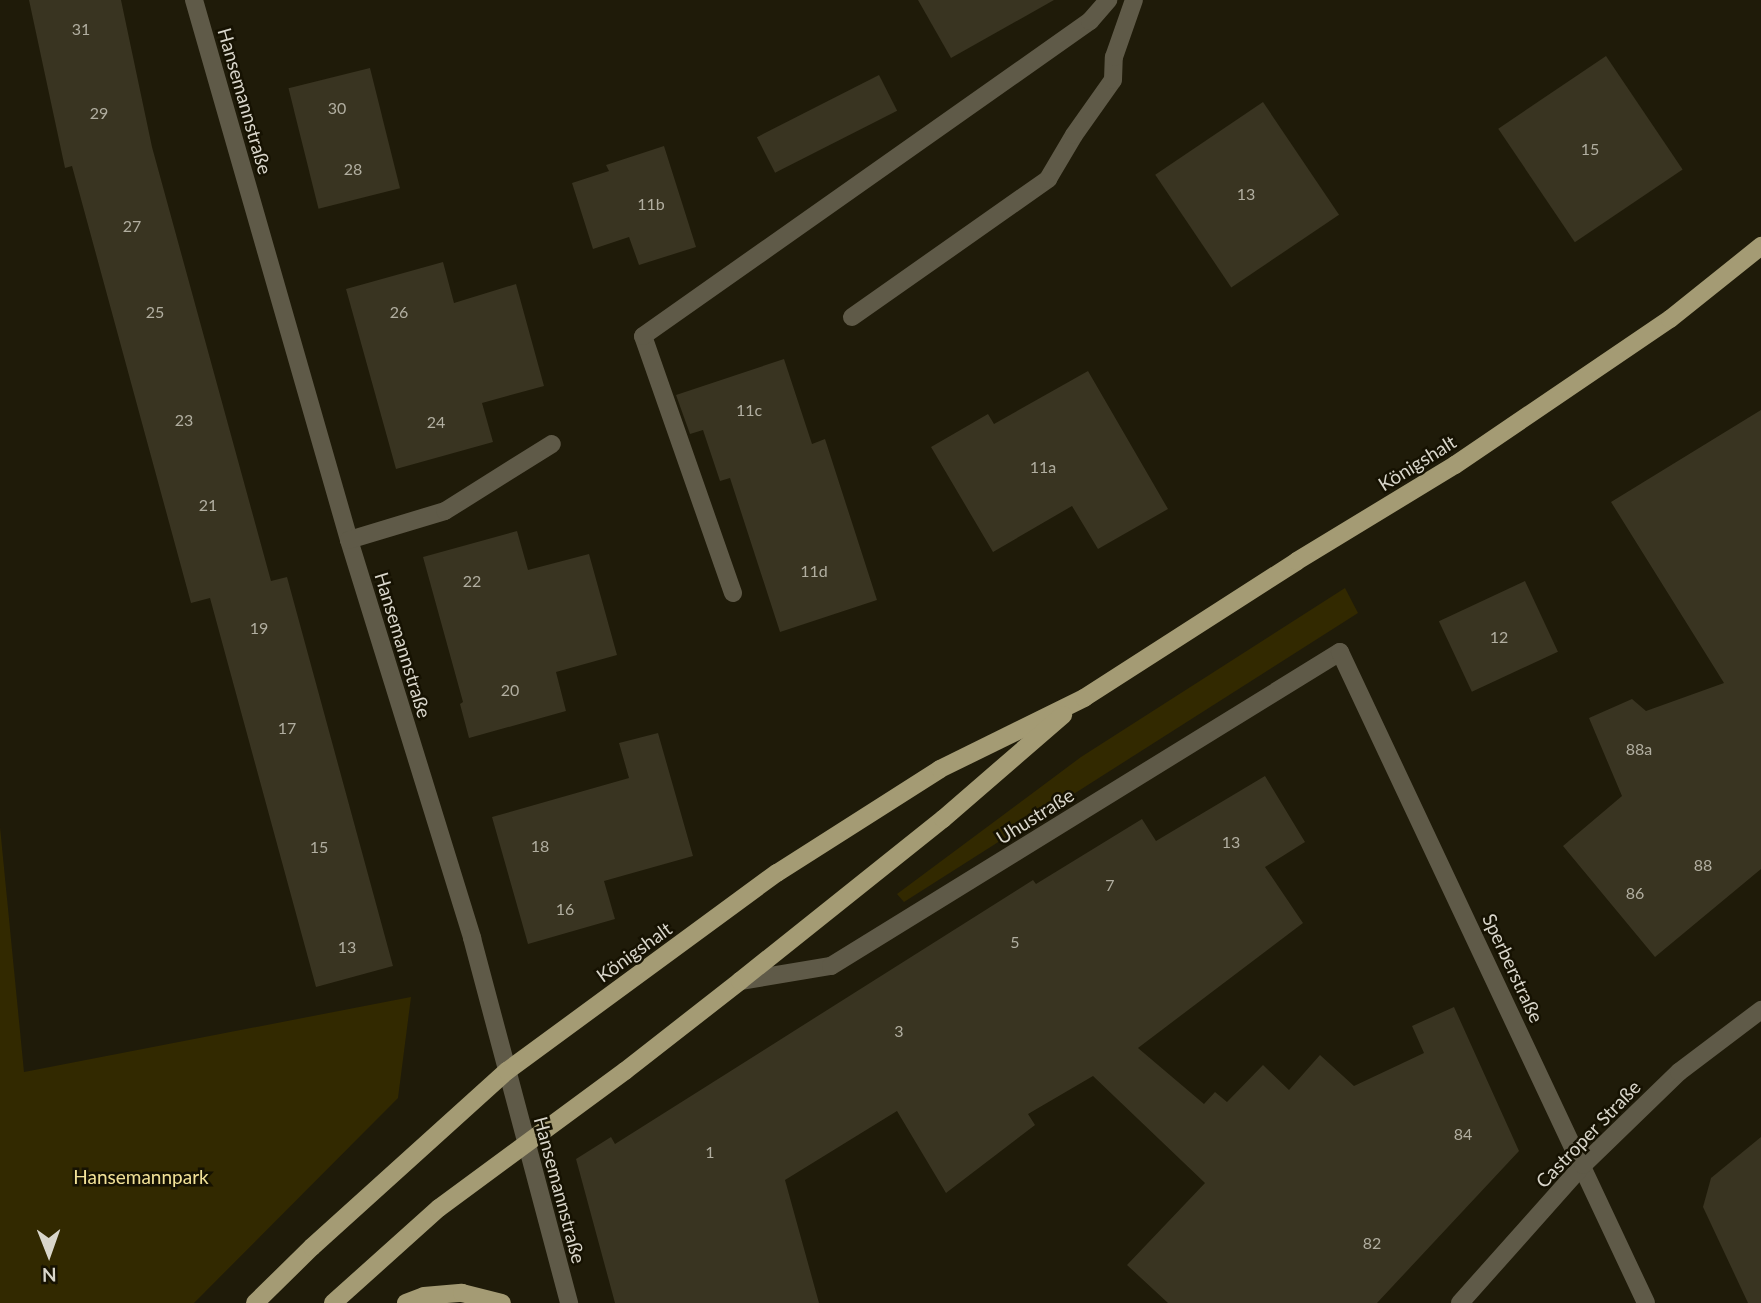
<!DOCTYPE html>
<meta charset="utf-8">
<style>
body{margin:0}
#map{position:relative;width:1761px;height:1303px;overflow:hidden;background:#1f1b09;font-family:Lato,sans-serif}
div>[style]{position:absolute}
.green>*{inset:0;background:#322900}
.building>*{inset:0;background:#393421;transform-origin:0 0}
.minor>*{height:18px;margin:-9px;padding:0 9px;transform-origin:9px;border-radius:9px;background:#5f5a48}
.major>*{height:18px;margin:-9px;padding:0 9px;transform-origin:9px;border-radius:9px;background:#a49b74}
span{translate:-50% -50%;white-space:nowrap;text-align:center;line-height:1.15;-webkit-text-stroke:5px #161202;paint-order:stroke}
.number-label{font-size:16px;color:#b1aea0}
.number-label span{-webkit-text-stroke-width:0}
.street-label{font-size:19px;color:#d9d6cb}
.park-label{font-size:19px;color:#f2e197}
.north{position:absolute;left:14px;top:1219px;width:70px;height:70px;-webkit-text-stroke:5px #161202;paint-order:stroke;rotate:179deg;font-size:19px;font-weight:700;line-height:28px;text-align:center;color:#d9d6cb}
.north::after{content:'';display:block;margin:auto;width:24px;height:32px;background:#d9d6cb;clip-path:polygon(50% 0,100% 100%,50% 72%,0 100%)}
</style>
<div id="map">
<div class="green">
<i style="clip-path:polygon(1345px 588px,1358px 613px,904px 902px,897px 894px,1081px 757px)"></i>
<i style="clip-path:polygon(0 827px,24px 1072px,411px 997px,398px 1098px,194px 1303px,0 1303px)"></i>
</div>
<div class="building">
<i style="clip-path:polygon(29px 0,121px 0,152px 147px,271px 581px,287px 577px,393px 966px,316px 987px,210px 598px,191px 603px,72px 166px,65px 168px)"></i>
<i style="clip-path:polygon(918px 0,1054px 0,951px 58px)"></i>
<i style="left:1606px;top:56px;width:137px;height:130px;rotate:56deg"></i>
<i style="left:370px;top:68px;width:124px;height:84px;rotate:76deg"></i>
<i style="left:879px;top:75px;width:40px;height:137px;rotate:63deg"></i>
<i style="left:1263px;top:102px;width:136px;height:130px;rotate:56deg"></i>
<i style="clip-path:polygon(664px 146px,696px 247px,639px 265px,629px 237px,593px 249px,572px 183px,609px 171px,606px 165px)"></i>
<i style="clip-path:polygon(443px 262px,454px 303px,516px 284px,544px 386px,482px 403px,493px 442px,396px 469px,346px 289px)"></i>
<i style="clip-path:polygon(784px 359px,812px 444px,825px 439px,877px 600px,780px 632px,730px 478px,720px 481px,703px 430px,690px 434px,676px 395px)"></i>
<i style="clip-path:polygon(1088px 371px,1168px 509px,1098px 549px,1072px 506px,993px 552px,931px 447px,988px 414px,994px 424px)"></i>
<i style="clip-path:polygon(1761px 410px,1761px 869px,1655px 957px,1563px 846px,1622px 796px,1589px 718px,1632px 699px,1646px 711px,1724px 683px,1611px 502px)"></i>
<i style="clip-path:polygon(517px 531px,528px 570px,589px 554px,617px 655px,556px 672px,566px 711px,469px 738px,460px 704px,463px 702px,423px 557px)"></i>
<i style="left:1525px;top:581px;width:78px;height:95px;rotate:65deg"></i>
<i style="clip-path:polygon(658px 733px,693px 856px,604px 881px,615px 919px,528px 944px,492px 817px,629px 778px,619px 743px)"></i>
<i style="clip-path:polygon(1265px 776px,1305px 842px,1265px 867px,1303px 923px,1138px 1048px,1204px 1104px,1215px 1092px,1227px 1102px,1263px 1065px,1289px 1090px,1320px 1055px,1354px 1086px,1424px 1053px,1412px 1026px,1454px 1007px,1519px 1151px,1377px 1303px,1168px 1303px,1127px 1265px,1205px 1183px,1093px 1076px,1028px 1114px,1035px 1125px,946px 1193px,897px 1111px,785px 1180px,819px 1303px,615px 1303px,576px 1159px,611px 1137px,615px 1144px,1033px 880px,1036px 884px,1142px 819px,1156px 841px)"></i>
<i style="clip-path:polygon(1761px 1137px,1761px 1303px,1748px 1303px,1703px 1207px,1711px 1178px)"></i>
</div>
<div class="minor">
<i style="left:194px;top:0;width:562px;rotate:73.98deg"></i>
<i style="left:349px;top:540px;width:417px;rotate:72.8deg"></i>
<i style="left:472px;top:938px;width:378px;rotate:75.1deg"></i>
<i style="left:852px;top:317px;width:240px;rotate:-35.1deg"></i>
<i style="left:1048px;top:179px;width:51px;rotate:-59.4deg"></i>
<i style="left:1074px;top:135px;width:67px;rotate:-54.7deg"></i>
<i style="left:1113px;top:80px;width:23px;rotate:-88deg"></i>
<i style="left:1114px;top:57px;width:60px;rotate:-70.7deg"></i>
<i style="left:349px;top:540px;width:100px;rotate:-16.8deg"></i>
<i style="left:445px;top:511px;width:126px;rotate:-32.1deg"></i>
<i style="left:733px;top:593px;width:272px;rotate:-109.3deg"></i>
<i style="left:643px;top:336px;width:547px;rotate:-35.17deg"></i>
<i style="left:1090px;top:21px;width:28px;rotate:-49deg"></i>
<i style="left:740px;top:981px;width:92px;rotate:-9.4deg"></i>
<i style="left:831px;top:966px;width:598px;rotate:-31.67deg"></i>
<i style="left:1340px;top:652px;width:719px;rotate:64.82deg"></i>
<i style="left:1460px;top:1303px;width:185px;rotate:-48.3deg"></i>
<i style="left:1583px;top:1165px;width:134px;rotate:-44.1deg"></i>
<i style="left:1679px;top:1072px;width:103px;rotate:-37.1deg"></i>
</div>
<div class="major">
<i style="left:255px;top:1303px;width:80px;rotate:-44.5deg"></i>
<i style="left:312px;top:1247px;width:263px;rotate:-42.1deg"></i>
<i style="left:507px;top:1071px;width:335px;rotate:-36.3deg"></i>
<i style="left:777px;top:873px;width:193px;rotate:-32.5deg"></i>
<i style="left:940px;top:769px;width:161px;rotate:-26.2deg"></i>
<i style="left:1084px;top:698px;width:253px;rotate:-32.7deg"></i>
<i style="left:1297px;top:561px;width:185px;rotate:-31.3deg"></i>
<i style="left:1455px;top:465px;width:260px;rotate:-34.2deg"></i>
<i style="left:1670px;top:319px;width:117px;rotate:-38.7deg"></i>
<i style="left:333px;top:1303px;width:142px;rotate:-41.9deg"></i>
<i style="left:439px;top:1208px;width:231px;rotate:-36.4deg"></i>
<i style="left:625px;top:1071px;width:146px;rotate:-38deg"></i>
<i style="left:740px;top:981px;width:260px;rotate:-38.6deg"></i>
<i style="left:943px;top:819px;width:159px;rotate:-40.9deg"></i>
<i style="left:406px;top:1303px;width:19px;rotate:-21deg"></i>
<i style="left:424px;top:1296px;width:38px;rotate:-5deg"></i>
<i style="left:462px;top:1293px;width:41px;rotate:14deg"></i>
</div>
<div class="number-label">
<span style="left:81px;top:29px">31</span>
<span style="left:337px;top:108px">30</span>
<span style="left:99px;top:113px">29</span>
<span style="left:1590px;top:149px">15</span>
<span style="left:353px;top:169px">28</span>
<span style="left:1246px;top:194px">13</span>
<span style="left:651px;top:204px">11b</span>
<span style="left:132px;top:226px">27</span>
<span style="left:155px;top:312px">25</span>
<span style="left:399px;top:312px">26</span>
<span style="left:749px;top:410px">11c</span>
<span style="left:184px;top:420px">23</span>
<span style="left:436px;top:422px">24</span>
<span style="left:1043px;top:467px">11a</span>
<span style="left:208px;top:505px">21</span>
<span style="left:814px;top:571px">11d</span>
<span style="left:472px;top:581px">22</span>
<span style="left:259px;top:628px">19</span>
<span style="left:1499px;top:637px">12</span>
<span style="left:510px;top:690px">20</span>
<span style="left:287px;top:728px">17</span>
<span style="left:1639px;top:749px">88a</span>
<span style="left:1231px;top:842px">13</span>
<span style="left:540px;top:846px">18</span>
<span style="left:319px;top:847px">15</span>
<span style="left:1703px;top:865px">88</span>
<span style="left:1110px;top:885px">7</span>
<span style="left:1635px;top:893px">86</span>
<span style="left:565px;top:909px">16</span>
<span style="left:1015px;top:942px">5</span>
<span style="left:347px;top:947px">13</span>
<span style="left:899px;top:1031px">3</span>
<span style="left:1463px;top:1134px">84</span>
<span style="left:710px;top:1152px">1</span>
<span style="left:1372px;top:1243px">82</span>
</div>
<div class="street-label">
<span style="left:245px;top:101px;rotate:74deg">Hansemannstraße</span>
<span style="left:1417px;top:463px;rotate:-32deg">Königshalt</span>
<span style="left:403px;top:645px;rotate:73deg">Hansemannstraße</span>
<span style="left:1035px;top:816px;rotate:-32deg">Uhustraße</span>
<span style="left:634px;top:952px;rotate:-36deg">Königshalt</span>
<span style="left:1513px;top:968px;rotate:65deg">Sperberstraße</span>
<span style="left:1588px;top:1134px;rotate:-46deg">Castroper Straße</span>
<span style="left:560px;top:1190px;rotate:75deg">Hansemannstraße</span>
</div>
<div class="park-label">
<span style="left:141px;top:1177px">Hansemannpark</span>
</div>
<div class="north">N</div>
</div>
